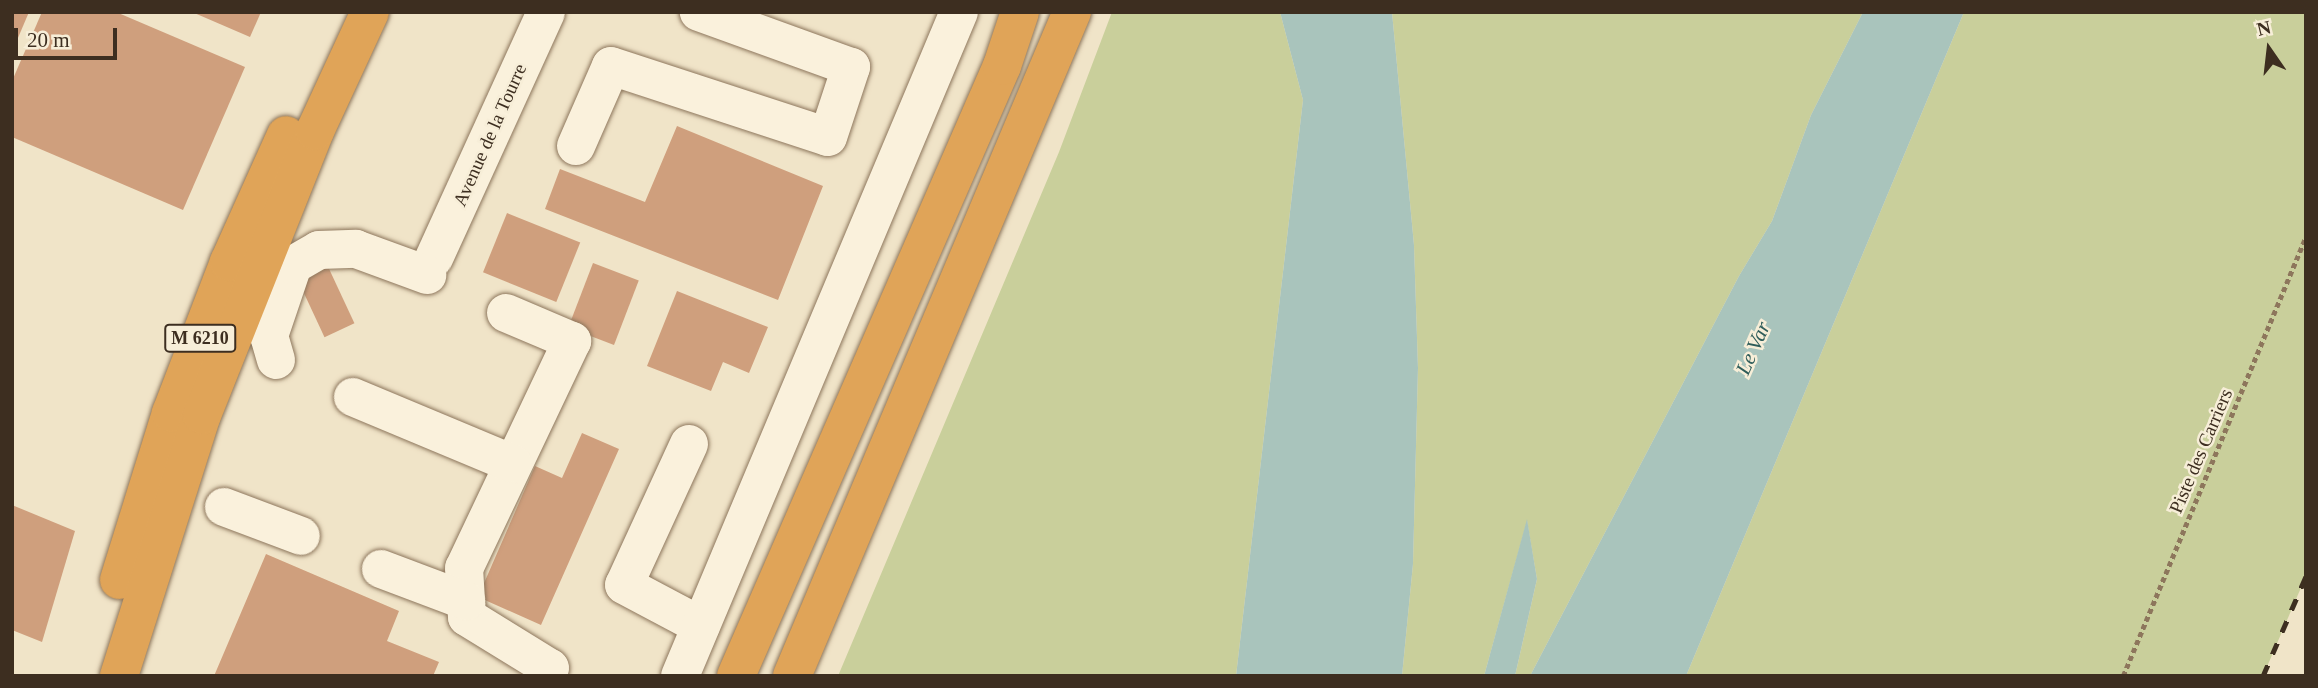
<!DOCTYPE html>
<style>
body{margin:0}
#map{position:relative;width:2318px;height:688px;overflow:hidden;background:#f0e4c8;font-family:Georgia,serif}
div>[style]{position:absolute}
.green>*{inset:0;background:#c9cf9b}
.water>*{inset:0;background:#a9c4bc}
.building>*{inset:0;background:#cf9f7d;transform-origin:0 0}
.path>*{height:4.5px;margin-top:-2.25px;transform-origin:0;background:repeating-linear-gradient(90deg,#8d765c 0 5px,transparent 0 8.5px)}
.roads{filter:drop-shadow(0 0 2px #8d765c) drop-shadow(0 0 2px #8d765c)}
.minor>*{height:38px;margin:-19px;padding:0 19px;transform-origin:19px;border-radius:19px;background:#faf1dc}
.highway>*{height:38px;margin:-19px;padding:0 19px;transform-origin:19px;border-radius:19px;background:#e0a458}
.rail>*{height:5px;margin-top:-2.5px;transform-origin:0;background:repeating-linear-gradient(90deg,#3d2e20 0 12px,transparent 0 24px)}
span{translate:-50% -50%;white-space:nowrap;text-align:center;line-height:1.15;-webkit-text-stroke:5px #f7eed8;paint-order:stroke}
.shield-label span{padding:2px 5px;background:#f7eed8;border:2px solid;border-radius:5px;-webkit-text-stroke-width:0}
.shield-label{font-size:18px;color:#3d2e20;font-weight:700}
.street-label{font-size:19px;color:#3d2e20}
.water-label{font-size:21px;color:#2f5d5a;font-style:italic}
.frame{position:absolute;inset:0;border:14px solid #3d2e20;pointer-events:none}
.north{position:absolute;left:2234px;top:14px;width:70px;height:70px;-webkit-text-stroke:5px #f7eed8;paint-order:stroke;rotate:346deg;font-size:19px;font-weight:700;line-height:28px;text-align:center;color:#3d2e20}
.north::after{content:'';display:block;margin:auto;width:24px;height:32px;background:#3d2e20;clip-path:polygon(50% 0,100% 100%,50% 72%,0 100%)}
.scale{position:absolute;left:14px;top:28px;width:103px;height:32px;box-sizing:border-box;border:4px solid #3d2e20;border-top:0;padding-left:9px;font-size:21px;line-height:24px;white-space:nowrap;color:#3d2e20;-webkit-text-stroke:5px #f7eed8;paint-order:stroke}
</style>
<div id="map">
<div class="green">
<i style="clip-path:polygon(1112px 12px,1280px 12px,1303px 100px,1236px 676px,838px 676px,1059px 152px)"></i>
<i style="clip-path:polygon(1392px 12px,1863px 12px,1811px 115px,1772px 221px,1739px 276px,1530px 676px,1515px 676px,1537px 579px,1527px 521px,1484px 676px,1402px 676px,1413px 564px,1418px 368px,1414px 245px)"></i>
<i style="clip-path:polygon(1964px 12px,2306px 12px,2306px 576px,2263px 676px,1686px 676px)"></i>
</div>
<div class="water">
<i style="clip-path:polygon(1280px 12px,1392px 12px,1414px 245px,1418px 368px,1413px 564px,1402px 676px,1236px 676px,1303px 100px)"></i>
<i style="clip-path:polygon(1863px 12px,1964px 12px,1686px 676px,1530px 676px,1739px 276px,1772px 221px,1811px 115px)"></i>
<i style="clip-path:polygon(1527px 519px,1537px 579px,1515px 676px,1484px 676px)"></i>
</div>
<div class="building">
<i style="clip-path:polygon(12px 12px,29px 12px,12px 52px)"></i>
<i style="clip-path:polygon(42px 12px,116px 12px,245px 67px,183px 210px,12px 137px,12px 81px)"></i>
<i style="clip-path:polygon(192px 12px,261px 12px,250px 37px)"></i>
<i style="clip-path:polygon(677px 126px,823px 186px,778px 300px,545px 209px,560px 169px,645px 202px)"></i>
<i style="left:507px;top:213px;width:79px;height:64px;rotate:22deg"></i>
<i style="left:324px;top:258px;width:72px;height:33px;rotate:65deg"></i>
<i style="left:593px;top:263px;width:49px;height:69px;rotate:21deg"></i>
<i style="clip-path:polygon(677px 291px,768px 327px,749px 373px,723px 362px,711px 391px,647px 366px)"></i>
<i style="clip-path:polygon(582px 433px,619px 449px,541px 625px,478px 597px,535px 466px,562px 478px)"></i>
<i style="clip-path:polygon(12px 505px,75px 531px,42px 642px,12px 630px)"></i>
<i style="clip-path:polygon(266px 554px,399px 611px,387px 641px,439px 662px,433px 676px,214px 676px)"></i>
</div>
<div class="path">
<i style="left:2123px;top:676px;width:476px;rotate:-67.4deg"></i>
</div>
<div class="roads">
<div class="minor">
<i style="left:576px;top:146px;width:87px;rotate:-66.4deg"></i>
<i style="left:611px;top:66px;width:228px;rotate:18.1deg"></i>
<i style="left:828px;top:137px;width:74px;rotate:-71.8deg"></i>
<i style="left:851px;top:67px;width:162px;rotate:-160.1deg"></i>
<i style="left:434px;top:258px;width:270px;rotate:-65.5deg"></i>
<i style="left:506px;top:313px;width:72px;rotate:23deg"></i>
<i style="left:572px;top:341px;width:251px;rotate:115.4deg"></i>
<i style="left:464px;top:568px;width:49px;rotate:86.5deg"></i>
<i style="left:467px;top:617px;width:97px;rotate:31.6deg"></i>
<i style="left:550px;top:668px;width:9px;rotate:117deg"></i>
<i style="left:276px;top:360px;width:25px;rotate:-106deg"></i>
<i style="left:269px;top:336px;width:75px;rotate:-71.3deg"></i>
<i style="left:293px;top:265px;width:30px;rotate:-30deg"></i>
<i style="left:319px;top:250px;width:37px;rotate:-2deg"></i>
<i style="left:356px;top:249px;width:76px;rotate:20.1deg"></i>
<i style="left:353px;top:397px;width:173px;rotate:22.7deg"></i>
<i style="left:689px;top:444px;width:155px;rotate:114.7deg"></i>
<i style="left:624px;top:585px;width:87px;rotate:28deg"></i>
<i style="left:224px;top:507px;width:82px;rotate:20.6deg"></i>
<i style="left:381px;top:569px;width:91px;rotate:20.6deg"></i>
<i style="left:680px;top:676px;width:720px;rotate:-67.21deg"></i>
</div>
<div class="highway">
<i style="left:119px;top:580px;width:175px;rotate:-72.7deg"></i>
<i style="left:171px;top:413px;width:162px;rotate:-69deg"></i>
<i style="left:229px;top:262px;width:139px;rotate:-65.8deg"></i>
<i style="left:119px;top:676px;width:274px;rotate:-72.4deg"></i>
<i style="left:202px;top:415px;width:306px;rotate:-68.3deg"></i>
<i style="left:315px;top:131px;width:131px;rotate:-65.2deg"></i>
<i style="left:736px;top:676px;width:665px;rotate:-66.44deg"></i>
<i style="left:1002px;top:66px;width:57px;rotate:-71.6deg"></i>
<i style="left:792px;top:676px;width:721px;rotate:-67.14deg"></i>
</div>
</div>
<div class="rail">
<i style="left:2263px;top:676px;width:109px;rotate:-66.7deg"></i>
</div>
<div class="shield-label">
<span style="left:200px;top:338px">M 6210</span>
</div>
<div class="street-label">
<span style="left:490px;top:135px;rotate:-66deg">Avenue de la Tourre</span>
<span style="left:2201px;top:451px;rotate:-67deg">Piste des Carriers</span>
</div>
<div class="water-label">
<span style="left:1753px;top:348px;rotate:-66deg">Le Var</span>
</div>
<div class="frame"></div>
<div class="north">N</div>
<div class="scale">20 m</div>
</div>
